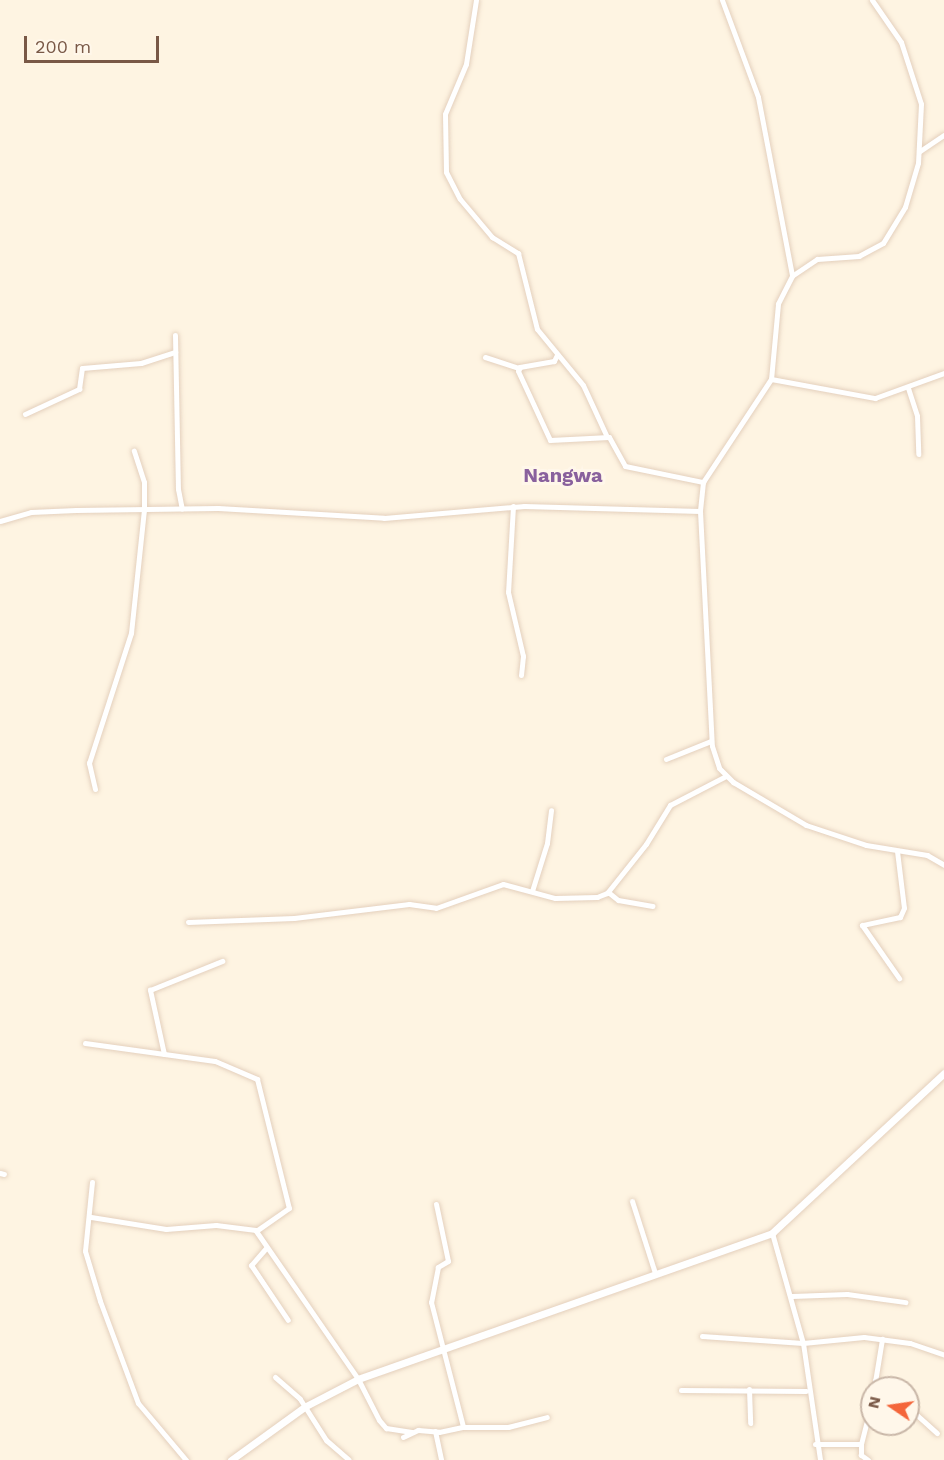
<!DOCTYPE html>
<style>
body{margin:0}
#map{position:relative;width:944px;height:1460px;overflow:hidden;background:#fef4e2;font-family:"Work Sans",sans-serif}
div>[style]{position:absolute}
.roads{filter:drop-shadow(0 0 2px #e4d0bd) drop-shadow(0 0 2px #e4d0bd)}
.minor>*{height:5px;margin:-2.5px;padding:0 2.5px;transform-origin:2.5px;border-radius:2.5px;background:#fff}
.tertiary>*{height:7px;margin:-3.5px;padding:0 3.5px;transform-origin:3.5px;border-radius:3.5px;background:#fff}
span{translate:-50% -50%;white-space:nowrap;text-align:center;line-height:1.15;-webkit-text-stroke:6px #fff7ea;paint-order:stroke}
.quarter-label{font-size:20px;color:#89619d;font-weight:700}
.north{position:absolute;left:860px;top:1376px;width:60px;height:60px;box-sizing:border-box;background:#fff7ea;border:2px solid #c9b7a8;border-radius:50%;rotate:283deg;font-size:16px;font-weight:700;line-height:24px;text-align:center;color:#795846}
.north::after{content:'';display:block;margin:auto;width:21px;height:27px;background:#f4663b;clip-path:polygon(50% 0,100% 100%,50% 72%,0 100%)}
.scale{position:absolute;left:24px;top:36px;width:135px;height:27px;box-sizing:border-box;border:3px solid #795846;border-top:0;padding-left:8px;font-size:18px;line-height:21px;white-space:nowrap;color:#795846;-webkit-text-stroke:4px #fff7ea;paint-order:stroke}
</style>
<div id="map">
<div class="roads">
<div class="minor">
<i style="left:476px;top:0;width:65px;rotate:98.9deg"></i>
<i style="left:466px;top:64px;width:54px;rotate:112.8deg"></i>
<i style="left:445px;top:114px;width:58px;rotate:89deg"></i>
<i style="left:446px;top:172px;width:30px;rotate:63deg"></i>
<i style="left:460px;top:199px;width:50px;rotate:49.9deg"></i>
<i style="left:492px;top:237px;width:31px;rotate:32deg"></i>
<i style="left:518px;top:253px;width:78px;rotate:76deg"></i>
<i style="left:537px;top:329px;width:72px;rotate:50.6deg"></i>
<i style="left:583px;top:385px;width:57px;rotate:65.2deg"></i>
<i style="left:722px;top:0;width:103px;rotate:69.6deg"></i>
<i style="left:758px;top:97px;width:182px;rotate:79.2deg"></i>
<i style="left:872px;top:0;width:51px;rotate:55.4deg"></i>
<i style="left:901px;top:42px;width:65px;rotate:72.1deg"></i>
<i style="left:921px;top:104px;width:59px;rotate:92.9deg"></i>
<i style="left:918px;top:163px;width:46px;rotate:106.5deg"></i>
<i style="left:905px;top:207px;width:42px;rotate:121.4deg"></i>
<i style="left:883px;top:243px;width:27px;rotate:152deg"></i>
<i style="left:859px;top:256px;width:42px;rotate:175.9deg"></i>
<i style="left:817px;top:259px;width:30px;rotate:146deg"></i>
<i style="left:792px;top:276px;width:31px;rotate:117deg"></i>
<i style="left:778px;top:304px;width:75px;rotate:95.3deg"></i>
<i style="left:771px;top:379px;width:123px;rotate:123.4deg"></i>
<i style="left:703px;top:482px;width:29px;rotate:96deg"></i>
<i style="left:700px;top:511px;width:235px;rotate:87.1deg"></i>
<i style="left:712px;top:746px;width:23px;rotate:72deg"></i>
<i style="left:719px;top:768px;width:20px;rotate:45deg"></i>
<i style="left:733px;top:782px;width:85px;rotate:30.5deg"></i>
<i style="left:806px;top:825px;width:63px;rotate:18.4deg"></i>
<i style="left:866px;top:845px;width:62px;rotate:9.3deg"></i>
<i style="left:927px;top:855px;width:20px;rotate:30deg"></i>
<i style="left:920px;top:151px;width:29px;rotate:-34deg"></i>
<i style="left:175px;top:335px;width:154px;rotate:88.9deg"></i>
<i style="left:178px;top:489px;width:20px;rotate:79deg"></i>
<i style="left:557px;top:355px;width:7px;rotate:117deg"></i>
<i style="left:554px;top:361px;width:35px;rotate:170deg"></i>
<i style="left:520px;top:367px;width:4px;rotate:117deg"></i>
<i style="left:518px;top:371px;width:76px;rotate:65.1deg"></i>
<i style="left:550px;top:440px;width:59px;rotate:-2.9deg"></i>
<i style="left:609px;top:437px;width:33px;rotate:61deg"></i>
<i style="left:625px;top:466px;width:80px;rotate:11.6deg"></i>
<i style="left:485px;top:357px;width:35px;rotate:18deg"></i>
<i style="left:771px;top:379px;width:106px;rotate:10.4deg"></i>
<i style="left:875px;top:398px;width:73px;rotate:-19.9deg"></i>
<i style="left:908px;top:388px;width:29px;rotate:72deg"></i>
<i style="left:917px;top:416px;width:38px;rotate:88deg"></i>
<i style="left:25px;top:414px;width:60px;rotate:-24.8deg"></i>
<i style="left:79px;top:389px;width:21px;rotate:-82deg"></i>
<i style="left:82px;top:368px;width:59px;rotate:-4.8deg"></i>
<i style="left:141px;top:363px;width:36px;rotate:-18deg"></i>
<i style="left:513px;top:506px;width:86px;rotate:93.3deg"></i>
<i style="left:508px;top:592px;width:66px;rotate:76.8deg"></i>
<i style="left:523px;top:656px;width:19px;rotate:96deg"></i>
<i style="left:0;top:521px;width:32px;rotate:-16deg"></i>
<i style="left:31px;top:512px;width:45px;rotate:-2.5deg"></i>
<i style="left:76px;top:510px;width:142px;rotate:-0.8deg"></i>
<i style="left:218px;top:508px;width:166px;rotate:3.4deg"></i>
<i style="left:384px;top:518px;width:141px;rotate:-4.9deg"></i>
<i style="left:524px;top:506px;width:176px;rotate:1.6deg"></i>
<i style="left:666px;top:759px;width:48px;rotate:-21.8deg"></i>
<i style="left:95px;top:789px;width:27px;rotate:-103deg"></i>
<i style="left:89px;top:763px;width:137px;rotate:-72.1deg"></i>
<i style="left:131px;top:633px;width:124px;rotate:-84deg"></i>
<i style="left:144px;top:510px;width:28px;rotate:-90deg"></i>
<i style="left:144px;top:482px;width:33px;rotate:-108deg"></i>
<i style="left:897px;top:851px;width:57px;rotate:83deg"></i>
<i style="left:904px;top:908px;width:10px;rotate:114deg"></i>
<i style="left:900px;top:917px;width:39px;rotate:168deg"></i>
<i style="left:862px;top:925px;width:65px;rotate:55.1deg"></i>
<i style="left:532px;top:891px;width:50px;rotate:-72.6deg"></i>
<i style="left:547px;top:843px;width:33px;rotate:-83deg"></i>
<i style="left:608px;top:892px;width:13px;rotate:39deg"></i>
<i style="left:618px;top:900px;width:35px;rotate:10deg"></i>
<i style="left:188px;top:922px;width:106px;rotate:-2.2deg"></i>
<i style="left:294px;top:918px;width:116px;rotate:-6.9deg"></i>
<i style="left:409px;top:904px;width:27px;rotate:8deg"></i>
<i style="left:436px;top:908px;width:71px;rotate:-19.7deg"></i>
<i style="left:503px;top:884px;width:54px;rotate:15.1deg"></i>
<i style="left:555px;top:898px;width:42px;rotate:-1.4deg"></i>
<i style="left:597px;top:897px;width:11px;rotate:-22deg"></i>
<i style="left:607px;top:893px;width:63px;rotate:-51.5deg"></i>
<i style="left:646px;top:844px;width:46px;rotate:-58.4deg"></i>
<i style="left:670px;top:805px;width:63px;rotate:-27.4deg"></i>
<i style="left:85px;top:1043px;width:131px;rotate:7.9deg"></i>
<i style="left:215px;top:1061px;width:46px;rotate:23.2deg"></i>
<i style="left:257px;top:1079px;width:133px;rotate:76.1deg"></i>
<i style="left:289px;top:1208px;width:40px;rotate:145.1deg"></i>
<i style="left:256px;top:1231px;width:180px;rotate:55.4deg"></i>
<i style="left:358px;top:1379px;width:46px;rotate:62.9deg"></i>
<i style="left:379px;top:1420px;width:11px;rotate:49deg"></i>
<i style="left:386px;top:1428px;width:26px;rotate:9deg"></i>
<i style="left:164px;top:1054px;width:66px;rotate:-102.3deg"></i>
<i style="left:150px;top:990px;width:78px;rotate:-21.9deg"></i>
<i style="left:0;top:1173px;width:4px;rotate:14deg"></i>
<i style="left:92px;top:1182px;width:69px;rotate:95.8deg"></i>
<i style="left:85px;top:1251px;width:52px;rotate:73.3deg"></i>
<i style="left:100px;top:1301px;width:109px;rotate:69.6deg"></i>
<i style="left:138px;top:1403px;width:75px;rotate:49.9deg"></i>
<i style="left:632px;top:1201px;width:76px;rotate:72.3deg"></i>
<i style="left:436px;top:1204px;width:58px;rotate:78.1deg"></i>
<i style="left:448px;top:1261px;width:12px;rotate:149deg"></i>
<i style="left:438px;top:1267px;width:36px;rotate:101deg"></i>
<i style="left:431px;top:1302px;width:129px;rotate:75.6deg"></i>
<i style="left:463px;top:1427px;width:45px"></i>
<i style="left:508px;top:1427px;width:40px;rotate:-14.4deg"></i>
<i style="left:91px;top:1217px;width:76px;rotate:9.1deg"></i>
<i style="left:166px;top:1229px;width:50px;rotate:-4.6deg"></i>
<i style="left:216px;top:1225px;width:40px;rotate:7.1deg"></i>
<i style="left:772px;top:1233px;width:114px;rotate:74.3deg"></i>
<i style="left:803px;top:1343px;width:118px;rotate:81.7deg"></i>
<i style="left:266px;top:1248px;width:23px;rotate:131deg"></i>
<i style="left:251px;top:1265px;width:66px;rotate:56.1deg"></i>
<i style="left:792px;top:1296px;width:55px;rotate:-2.1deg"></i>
<i style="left:847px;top:1294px;width:59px;rotate:7.9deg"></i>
<i style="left:702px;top:1336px;width:101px;rotate:4deg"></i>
<i style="left:803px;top:1343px;width:61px;rotate:-5.6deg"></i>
<i style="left:864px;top:1337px;width:46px;rotate:7.4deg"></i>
<i style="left:910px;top:1343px;width:36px;rotate:19deg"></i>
<i style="left:275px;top:1377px;width:33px;rotate:41deg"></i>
<i style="left:300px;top:1399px;width:49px;rotate:57.6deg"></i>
<i style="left:326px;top:1440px;width:30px;rotate:41deg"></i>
<i style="left:875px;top:1380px;width:16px;rotate:30deg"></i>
<i style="left:874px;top:1388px;width:50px;rotate:-80.7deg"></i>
<i style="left:749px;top:1389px;width:34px;rotate:88deg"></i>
<i style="left:681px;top:1390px;width:125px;rotate:0.5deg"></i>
<i style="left:908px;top:1407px;width:39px;rotate:42deg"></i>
<i style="left:435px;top:1431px;width:30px;rotate:78deg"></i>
<i style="left:403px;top:1437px;width:17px;rotate:-25deg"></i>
<i style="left:418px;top:1430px;width:21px;rotate:5deg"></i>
<i style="left:439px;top:1432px;width:25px;rotate:-12deg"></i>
<i style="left:815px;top:1444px;width:46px"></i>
<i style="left:868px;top:1460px;width:9px;rotate:-144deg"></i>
<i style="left:861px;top:1455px;width:11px;rotate:-90deg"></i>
<i style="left:861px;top:1444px;width:44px;rotate:-75.7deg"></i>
</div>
<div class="tertiary">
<i style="left:231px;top:1460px;width:92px;rotate:-35.8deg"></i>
<i style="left:306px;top:1406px;width:59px;rotate:-27.4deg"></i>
<i style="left:358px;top:1379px;width:439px;rotate:-19.4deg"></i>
<i style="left:772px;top:1233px;width:235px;rotate:-42.9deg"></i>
</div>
</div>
<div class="quarter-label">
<span style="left:563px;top:475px">Nangwa</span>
</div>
<div class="north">N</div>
<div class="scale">200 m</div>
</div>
